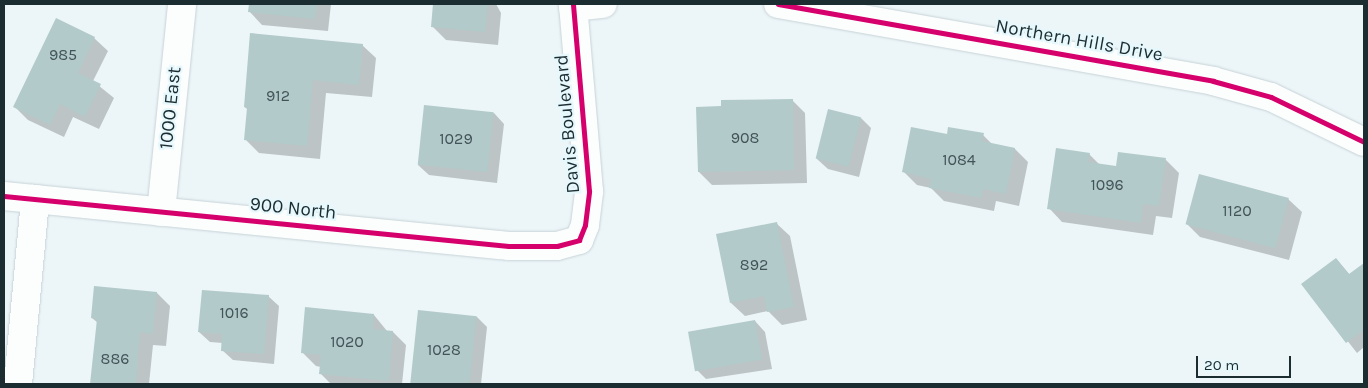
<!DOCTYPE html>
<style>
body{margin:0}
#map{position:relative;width:1368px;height:388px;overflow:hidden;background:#ecf5f8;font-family:Karla,sans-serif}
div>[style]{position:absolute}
.shadow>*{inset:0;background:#0003}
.building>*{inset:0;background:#b2caca;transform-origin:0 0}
.roads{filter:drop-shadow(0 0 1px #c7d3d7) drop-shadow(0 0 1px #c7d3d7)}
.minor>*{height:28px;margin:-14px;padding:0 14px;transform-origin:14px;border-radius:14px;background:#fcfefe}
.cycleway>*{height:5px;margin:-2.5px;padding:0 2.5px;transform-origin:2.5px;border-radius:2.5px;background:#d6006c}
span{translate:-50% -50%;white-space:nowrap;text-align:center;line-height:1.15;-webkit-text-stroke:4.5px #e7f8fd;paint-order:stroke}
.number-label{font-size:16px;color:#425458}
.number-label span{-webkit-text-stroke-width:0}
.street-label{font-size:19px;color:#1c2d32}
.frame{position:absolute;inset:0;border:5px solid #1c2d32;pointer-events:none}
.scale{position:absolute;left:1196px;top:356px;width:95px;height:22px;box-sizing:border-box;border:2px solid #1c2d32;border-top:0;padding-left:6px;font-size:15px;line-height:18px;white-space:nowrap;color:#1c2d32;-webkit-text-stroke:4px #e7f8fd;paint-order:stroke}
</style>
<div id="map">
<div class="shadow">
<i style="clip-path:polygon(250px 4px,331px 4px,328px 31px,262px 25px,249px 11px)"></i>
<i style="clip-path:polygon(434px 4px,496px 4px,501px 13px,498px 45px,446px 40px,432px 26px)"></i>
<i style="clip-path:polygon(57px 20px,94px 38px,108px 51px,93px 81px,114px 98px,99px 129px,73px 117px,64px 137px,28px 120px,15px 107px)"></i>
<i style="clip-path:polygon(362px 45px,376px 58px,372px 97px,326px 93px,320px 159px,259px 153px,246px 140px,248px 110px,245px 107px)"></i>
<i style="clip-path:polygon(792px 100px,805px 113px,807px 183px,712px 185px,699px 172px,723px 107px)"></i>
<i style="clip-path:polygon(494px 113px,504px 124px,497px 183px,429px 175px,418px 165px)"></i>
<i style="clip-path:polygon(861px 118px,871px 128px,859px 177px,828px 169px,817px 159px)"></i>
<i style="clip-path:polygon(948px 135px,983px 135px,993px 145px,1015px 149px,1028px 162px,1019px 206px,996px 201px,994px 211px,944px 201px,931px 188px,917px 185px,904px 172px)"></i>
<i style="clip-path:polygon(1089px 154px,1100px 165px,1117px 168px,1166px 160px,1179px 173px,1172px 218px,1156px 216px,1153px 235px,1062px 222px,1049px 208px)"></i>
<i style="clip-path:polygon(1288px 199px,1302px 212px,1289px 260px,1200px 237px,1187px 224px)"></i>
<i style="clip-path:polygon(776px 223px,790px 236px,807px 320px,782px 325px,768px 311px,745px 316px,731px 303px)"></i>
<i style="clip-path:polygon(1336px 259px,1350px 275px,1364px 264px,1364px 347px,1357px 353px,1303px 284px)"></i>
<i style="clip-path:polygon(157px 293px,170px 306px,166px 346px,153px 345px,149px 384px,91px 384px,98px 323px,92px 318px)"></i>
<i style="clip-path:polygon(268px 296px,279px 306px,274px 364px,233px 360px,222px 350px,223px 343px,210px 342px,199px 332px)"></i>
<i style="clip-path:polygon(419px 312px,477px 317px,487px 327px,481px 384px,412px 384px)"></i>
<i style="clip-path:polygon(374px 315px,387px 331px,393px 332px,406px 345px,402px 384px,331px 384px,321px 374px,321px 367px,316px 366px,303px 353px)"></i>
<i style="clip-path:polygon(755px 321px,765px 332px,772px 369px,706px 379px,696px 369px)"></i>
</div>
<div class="building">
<i style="clip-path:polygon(249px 4px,317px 4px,315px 19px,248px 12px)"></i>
<i style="clip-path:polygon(433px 4px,488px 4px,485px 32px,431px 27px)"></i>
<i style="clip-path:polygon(56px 18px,95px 37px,78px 73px,101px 84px,85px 117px,60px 104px,50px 125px,13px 107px)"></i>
<i style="clip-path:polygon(250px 33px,363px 44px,359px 85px,313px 80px,307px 146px,244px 140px,247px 108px,244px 107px)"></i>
<i style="clip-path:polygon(793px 99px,794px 170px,698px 172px,696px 107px,721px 106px,721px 100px)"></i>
<i style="left:424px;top:105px;width:70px;height:60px;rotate:6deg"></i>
<i style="left:828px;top:109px;width:34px;height:51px;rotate:14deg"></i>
<i style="clip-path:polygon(911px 127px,947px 134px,948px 127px,984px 133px,982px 141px,1015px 148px,1006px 194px,983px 189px,981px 198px,929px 188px,931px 179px,902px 172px)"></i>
<i style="clip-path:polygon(1056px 148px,1090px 153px,1088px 162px,1116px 166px,1118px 152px,1166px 158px,1159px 206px,1143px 204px,1141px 223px,1047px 209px)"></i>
<i style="left:1199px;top:174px;width:93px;height:52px;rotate:15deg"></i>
<i style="clip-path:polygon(777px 222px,794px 307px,767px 312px,764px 296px,730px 303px,716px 234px)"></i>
<i style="clip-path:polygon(1336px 258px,1349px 274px,1364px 263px,1364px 330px,1346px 343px,1301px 284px)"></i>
<i style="clip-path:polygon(94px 286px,157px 292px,153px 334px,140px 332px,136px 384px,90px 384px,97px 319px,91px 318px)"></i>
<i style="clip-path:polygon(202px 290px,269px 295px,264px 354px,221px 351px,222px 334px,198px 332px)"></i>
<i style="clip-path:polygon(305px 307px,374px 314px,373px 329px,393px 331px,389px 381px,319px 374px,321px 355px,301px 353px)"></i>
<i style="left:418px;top:310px;width:59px;height:74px;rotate:6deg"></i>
<i style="left:755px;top:320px;width:40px;height:68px;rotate:80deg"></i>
</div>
<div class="roads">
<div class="minor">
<i style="left:778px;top:4px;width:442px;rotate:10deg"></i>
<i style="left:1213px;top:81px;width:60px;rotate:15.4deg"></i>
<i style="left:1271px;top:97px;width:103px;rotate:25.8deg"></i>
<i style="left:573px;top:7px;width:30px;rotate:-6deg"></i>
<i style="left:4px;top:196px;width:507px;rotate:5.65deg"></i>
<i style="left:509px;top:246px;width:48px"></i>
<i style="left:557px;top:246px;width:23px;rotate:-15deg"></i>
<i style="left:579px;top:240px;width:16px;rotate:-68deg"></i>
<i style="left:585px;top:225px;width:34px;rotate:-83deg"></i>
<i style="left:589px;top:191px;width:188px;rotate:-94.9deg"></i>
<i style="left:161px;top:212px;width:209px;rotate:-84.2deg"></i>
<i style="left:18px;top:384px;width:186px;rotate:-84.7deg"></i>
</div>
</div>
<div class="cycleway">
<i style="left:778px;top:4px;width:442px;rotate:10deg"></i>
<i style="left:1213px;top:81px;width:60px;rotate:15.4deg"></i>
<i style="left:1271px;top:97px;width:103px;rotate:25.8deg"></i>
<i style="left:4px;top:196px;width:507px;rotate:5.65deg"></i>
<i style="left:509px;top:246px;width:48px"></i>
<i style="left:557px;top:246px;width:23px;rotate:-15deg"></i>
<i style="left:579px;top:240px;width:16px;rotate:-68deg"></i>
<i style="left:585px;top:225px;width:34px;rotate:-83deg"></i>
<i style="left:589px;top:191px;width:188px;rotate:-94.9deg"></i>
</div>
<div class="number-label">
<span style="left:63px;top:55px">985</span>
<span style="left:278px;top:96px">912</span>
<span style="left:745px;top:138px">908</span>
<span style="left:456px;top:139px">1029</span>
<span style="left:959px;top:160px">1084</span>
<span style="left:1107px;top:185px">1096</span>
<span style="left:1237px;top:211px">1120</span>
<span style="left:754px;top:265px">892</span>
<span style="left:234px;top:313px">1016</span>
<span style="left:347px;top:342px">1020</span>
<span style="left:444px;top:350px">1028</span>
<span style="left:115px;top:359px">886</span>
</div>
<div class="street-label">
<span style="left:1079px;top:41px;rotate:10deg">Northern Hills Drive</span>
<span style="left:171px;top:108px;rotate:-84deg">1000 East</span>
<span style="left:568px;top:124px;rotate:-95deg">Davis Boulevard</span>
<span style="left:293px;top:209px;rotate:6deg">900 North</span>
</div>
<div class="frame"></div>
<div class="scale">20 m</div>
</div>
